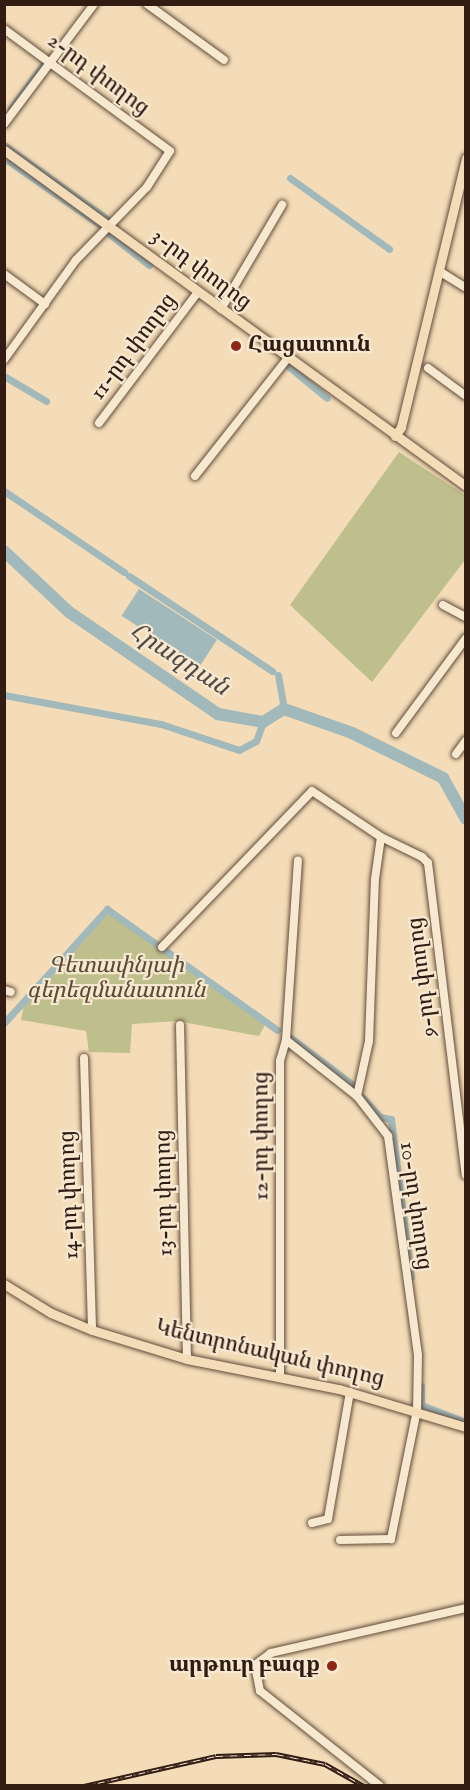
<!DOCTYPE html>
<meta charset="utf-8">
<style>
body{margin:0}
#map{position:relative;width:470px;height:1790px;overflow:hidden;background:#f3dcb7;font-family:"IM FELL English","Noto Serif Armenian",serif}
div>[style]{position:absolute}
.green>*{inset:0;background:#bebf8c}
.water>*{inset:0;background:#a1b9ba;transform-origin:0 0}
.canal>*{height:7px;margin:-3.5px;padding:0 3.5px;transform-origin:3.5px;border-radius:3.5px;background:#a1b9ba}
.river>*{height:12px;margin:-6px;padding:0 6px;transform-origin:6px;border-radius:6px;background:#a1b9ba}
.roads{filter:drop-shadow(0 0 2px #624b3c) drop-shadow(0 0 2px #624b3c)}
.minor>*{height:8px;margin:-4px;padding:0 4px;transform-origin:4px;border-radius:4px;background:#f7e8d0}
.major>*{height:9px;margin:-4.5px;padding:0 4.5px;transform-origin:4.5px;border-radius:4.5px;background:#f3dcb7}
.rail>*{height:4.5px;margin-top:-2.25px;transform-origin:0;background:repeating-linear-gradient(90deg,#f7e8d0 0 7px,#311b13 0 14px);box-sizing:border-box;border-block:2px solid #311b13}
.dots>*{width:16px;height:16px;translate:-50% -50%;box-sizing:border-box;border:3px solid #f7e8d0;border-radius:50%}
span{translate:-50% -50%;white-space:nowrap;text-align:center;line-height:1.15;-webkit-text-stroke:4.5px #f7e8d0;paint-order:stroke}
.street-label{font-size:22px;color:#311b13}
.poi-label{font-size:22px;color:#311b13;font-weight:700}
.left{translate:0 -50%;text-align:left}
.right{translate:-100% -50%;text-align:right}
.park-label{font-size:22px;color:#5b4c37;font-style:italic}
.water-label{font-size:24px;color:#534a45;font-style:italic}
.frame{position:absolute;inset:0;border:6px solid #311b13;pointer-events:none}
</style>
<div id="map">
<div class="green">
<i style="clip-path:polygon(399px 452px,465px 495px,465px 560px,372px 682px,290px 605px)"></i>
<i style="clip-path:polygon(109px 912px,242px 1006px,265px 1025px,259px 1036px,177px 1021px,132px 1024px,130px 1053px,89px 1052px,86px 1031px,21px 1020px,24px 1005px)"></i>
</div>
<div class="water">
<i style="left:139px;top:589px;width:93px;height:32px;rotate:33deg"></i>
</div>
<div class="canal">
<i style="left:11px;top:108px;width:57px;rotate:-53.5deg"></i>
<i style="left:4px;top:145px;width:127px;rotate:35.7deg"></i>
<i style="left:4px;top:158px;width:117px;rotate:34.9deg"></i>
<i style="left:290px;top:178px;width:122px;rotate:35.6deg"></i>
<i style="left:108px;top:233px;width:52px;rotate:38deg"></i>
<i style="left:288px;top:366px;width:50px;rotate:39.4deg"></i>
<i style="left:4px;top:376px;width:49px;rotate:30.8deg"></i>
<i style="left:4px;top:491px;width:145px;rotate:34deg"></i>
<i style="left:129px;top:576px;width:172px;rotate:33.6deg"></i>
<i style="left:278px;top:675px;width:35px;rotate:80deg"></i>
<i style="left:4px;top:695px;width:160px;rotate:10.5deg"></i>
<i style="left:161px;top:724px;width:82px;rotate:18.4deg"></i>
<i style="left:239px;top:750px;width:19px;rotate:-28deg"></i>
<i style="left:256px;top:741px;width:20px;rotate:-70deg"></i>
<i style="left:4px;top:1023px;width:154px;rotate:-47.9deg"></i>
<i style="left:107px;top:909px;width:209px;rotate:35.4deg"></i>
<i style="left:291px;top:1038px;width:83px;rotate:37.1deg"></i>
<i style="left:363px;top:1098px;width:25px;rotate:48deg"></i>
<i style="left:380px;top:1117px;width:11px;rotate:10deg"></i>
<i style="left:391px;top:1119px;width:159px;rotate:82.8deg"></i>
<i style="left:421px;top:1386px;width:19px;rotate:90deg"></i>
<i style="left:421px;top:1405px;width:48px;rotate:20.7deg"></i>
</div>
<div class="river">
<i style="left:4px;top:551px;width:89px;rotate:43.2deg"></i>
<i style="left:69px;top:612px;width:181px;rotate:34.4deg"></i>
<i style="left:218px;top:714px;width:46px;rotate:10.1deg"></i>
<i style="left:263px;top:722px;width:25px;rotate:-32deg"></i>
<i style="left:284px;top:709px;width:72px;rotate:19.4deg"></i>
<i style="left:352px;top:733px;width:102px;rotate:26.3deg"></i>
<i style="left:443px;top:778px;width:47px;rotate:60.7deg"></i>
</div>
<div class="roads">
<div class="minor">
<i style="left:147px;top:4px;width:95px;rotate:36deg"></i>
<i style="left:4px;top:29px;width:206px;rotate:36.3deg"></i>
<i style="left:170px;top:151px;width:43px;rotate:122.6deg"></i>
<i style="left:147px;top:187px;width:102px;rotate:134.2deg"></i>
<i style="left:76px;top:260px;width:123px;rotate:125.8deg"></i>
<i style="left:4px;top:124px;width:150px;rotate:-53.1deg"></i>
<i style="left:439px;top:271px;width:32px;rotate:32deg"></i>
<i style="left:4px;top:274px;width:51px;rotate:36.2deg"></i>
<i style="left:221px;top:309px;width:121px;rotate:-59.6deg"></i>
<i style="left:428px;top:368px;width:47px;rotate:36.4deg"></i>
<i style="left:99px;top:423px;width:164px;rotate:-52.9deg"></i>
<i style="left:195px;top:476px;width:150px;rotate:-51.8deg"></i>
<i style="left:443px;top:605px;width:26px;rotate:28deg"></i>
<i style="left:396px;top:733px;width:118px;rotate:-53.6deg"></i>
<i style="left:456px;top:754px;width:17px;rotate:-54deg"></i>
<i style="left:162px;top:947px;width:216px;rotate:-46.1deg"></i>
<i style="left:312px;top:791px;width:83px;rotate:33.7deg"></i>
<i style="left:381px;top:837px;width:46px;rotate:26deg"></i>
<i style="left:422px;top:857px;width:8px;rotate:45deg"></i>
<i style="left:428px;top:863px;width:314px;rotate:83.1deg"></i>
<i style="left:4px;top:990px;width:7px;rotate:16deg"></i>
<i style="left:180px;top:1025px;width:334px;rotate:88.8deg"></i>
<i style="left:286px;top:1040px;width:90px;rotate:38.3deg"></i>
<i style="left:357px;top:1096px;width:51px;rotate:52.2deg"></i>
<i style="left:388px;top:1136px;width:221px;rotate:82.2deg"></i>
<i style="left:418px;top:1355px;width:55px;rotate:91deg"></i>
<i style="left:417px;top:1410px;width:132px;rotate:101.4deg"></i>
<i style="left:391px;top:1539px;width:51px;rotate:178.9deg"></i>
<i style="left:84px;top:1058px;width:272px;rotate:88.3deg"></i>
<i style="left:357px;top:1096px;width:56px;rotate:-77.7deg"></i>
<i style="left:369px;top:1041px;width:162px;rotate:-87.9deg"></i>
<i style="left:375px;top:879px;width:42px;rotate:-81.9deg"></i>
<i style="left:280px;top:1378px;width:317px;rotate:-90deg"></i>
<i style="left:280px;top:1061px;width:22px;rotate:-74deg"></i>
<i style="left:286px;top:1040px;width:180px;rotate:-86.2deg"></i>
<i style="left:312px;top:1523px;width:16px;rotate:-14deg"></i>
<i style="left:328px;top:1519px;width:129px;rotate:-80.2deg"></i>
<i style="left:380px;top:1786px;width:153px;rotate:-141.6deg"></i>
<i style="left:260px;top:1691px;width:26px;rotate:-101deg"></i>
<i style="left:255px;top:1665px;width:20px;rotate:-37deg"></i>
<i style="left:271px;top:1653px;width:200px;rotate:-13deg"></i>
</div>
<div class="major">
<i style="left:4px;top:150px;width:571px;rotate:36.03deg"></i>
<i style="left:395px;top:436px;width:11px;rotate:-56deg"></i>
<i style="left:401px;top:427px;width:277px;rotate:-76.4deg"></i>
<i style="left:4px;top:1284px;width:55px;rotate:31.7deg"></i>
<i style="left:51px;top:1313px;width:44px;rotate:22.5deg"></i>
<i style="left:92px;top:1330px;width:99px;rotate:17deg"></i>
<i style="left:187px;top:1359px;width:155px;rotate:11.2deg"></i>
<i style="left:339px;top:1389px;width:133px;rotate:16.7deg"></i>
</div>
</div>
<div class="rail">
<i style="left:84px;top:1786px;width:135px;rotate:-12.8deg"></i>
<i style="left:216px;top:1756px;width:60px;rotate:-1.9deg"></i>
<i style="left:276px;top:1754px;width:50px;rotate:11.5deg"></i>
<i style="left:325px;top:1764px;width:45px;rotate:29.4deg"></i>
</div>
<div class="dots">
<i style="left:236px;top:346px;background:#8f2418"></i>
<i style="left:332px;top:1666px;background:#8f2418"></i>
</div>
<div class="street-label">
<span style="left:98px;top:75px;rotate:37deg">2-րդ փողոց</span>
<span style="left:201px;top:270px;rotate:37deg">3-րդ փողոց</span>
<span style="left:134px;top:347px;rotate:-53deg">11-րդ փողոց</span>
<span style="left:423px;top:977px;rotate:-97deg">9-րդ փողոց</span>
<span style="left:262px;top:1136px;rotate:-90deg">12-րդ փողոց</span>
<span style="left:165px;top:1193px;rotate:-91deg">13-րդ փողոց</span>
<span style="left:70px;top:1195px;rotate:-92deg">14-րդ փողոց</span>
<span style="left:415px;top:1206px;rotate:82deg">10-րդ փողոց</span>
<span style="left:270px;top:1354px;rotate:13deg">Կենտրոնական փողոց</span>
</div>
<div class="poi-label">
<span class="left" style="left:248px;top:346px">Հացատուն</span>
<span class="right" style="left:320px;top:1666px">արթուր բազք</span>
</div>
<div class="park-label">
<span style="left:116px;top:979px">Գետափնյաի<br>գերեզմանատուն</span>
</div>
<div class="water-label">
<span style="left:179px;top:660px;rotate:33deg">Հրազդան</span>
</div>
<div class="frame"></div>
</div>
